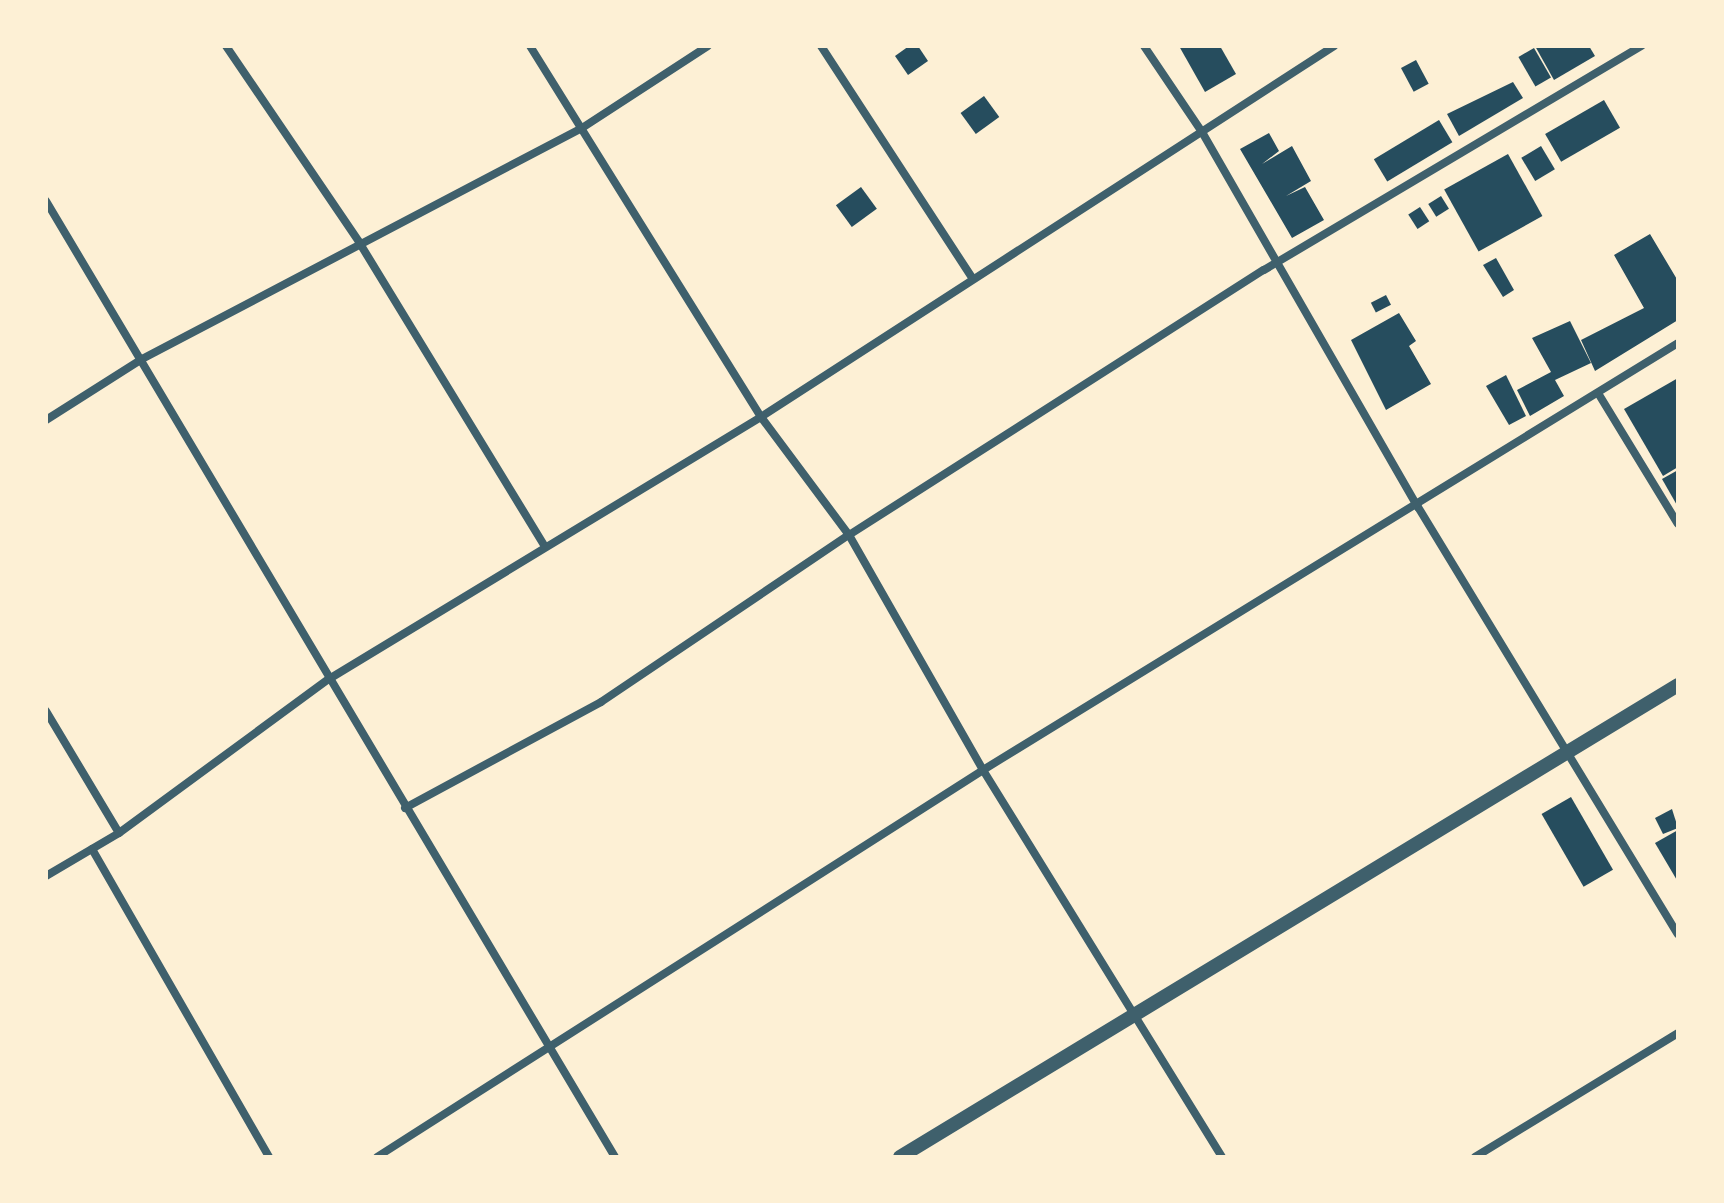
<!DOCTYPE html>
<style>
body{margin:0}
#map{position:relative;width:1724px;height:1203px;overflow:hidden;background:#fdf0d5;font-family:Cabin,sans-serif}
div>[style]{position:absolute}
.building>*{inset:0;background:#264d5e;transform-origin:0 0}
.minor>*{height:8px;margin:-4px;padding:0 4px;transform-origin:4px;border-radius:4px;background:#3f606c}
.tertiary>*{height:14px;margin:-7px;padding:0 7px;transform-origin:7px;border-radius:7px;background:#3f606c}
span{translate:-50% -50%;white-space:nowrap;text-align:center;line-height:1.15;-webkit-text-stroke:6px #fdf0d5;paint-order:stroke}
.frame{position:absolute;inset:0;border:48px solid #fdf0d5;pointer-events:none}
</style>
<div id="map">
<div class="building">
<i style="clip-path:polygon(909px 46px,918px 46px,928px 61px,908px 75px,895px 56px)"></i>
<i style="clip-path:polygon(1179px 46px,1220px 46px,1236px 74px,1205px 92px)"></i>
<i style="clip-path:polygon(1535px 46px,1589px 46px,1595px 56px,1554px 80px)"></i>
<i style="left:1534px;top:48px;width:34px;height:18px;rotate:60deg"></i>
<i style="left:1416px;top:60px;width:27px;height:17px;rotate:62deg"></i>
<i style="clip-path:polygon(1513px 82px,1523px 98px,1459px 136px,1447px 114px)"></i>
<i style="left:984px;top:96px;width:26px;height:29px;rotate:54deg"></i>
<i style="left:1604px;top:100px;width:32px;height:68px;rotate:60deg"></i>
<i style="left:1439px;top:120px;width:26px;height:76px;rotate:59deg"></i>
<i style="clip-path:polygon(1269px 133px,1279px 151px,1262px 164px,1292px 146px,1311px 181px,1286px 196px,1305px 187px,1324px 220px,1292px 238px,1240px 149px)"></i>
<i style="left:1541px;top:146px;width:27px;height:23px;rotate:59deg"></i>
<i style="left:1508px;top:154px;width:71px;height:73px;rotate:61deg"></i>
<i style="left:861px;top:187px;width:27px;height:31px;rotate:54deg"></i>
<i style="left:1441px;top:196px;width:15px;height:15px;rotate:58deg"></i>
<i style="left:1420px;top:207px;width:17px;height:14px;rotate:57deg"></i>
<i style="clip-path:polygon(1650px 234px,1678px 281px,1678px 320px,1595px 371px,1581px 340px,1644px 308px,1614px 255px)"></i>
<i style="clip-path:polygon(1496px 258px,1514px 290px,1503px 297px,1483px 265px)"></i>
<i style="left:1386px;top:295px;width:11px;height:17px;rotate:63deg"></i>
<i style="clip-path:polygon(1399px 313px,1416px 341px,1409px 346px,1431px 384px,1386px 410px,1351px 340px)"></i>
<i style="clip-path:polygon(1570px 321px,1591px 363px,1555px 380px,1564px 396px,1530px 416px,1517px 390px,1551px 372px,1532px 338px)"></i>
<i style="clip-path:polygon(1506px 375px,1526px 416px,1509px 425px,1486px 386px)"></i>
<i style="clip-path:polygon(1678px 378px,1678px 467px,1663px 476px,1624px 409px)"></i>
<i style="clip-path:polygon(1678px 470px,1678px 507px,1662px 479px)"></i>
<i style="left:1571px;top:797px;width:84px;height:34px;rotate:60deg"></i>
<i style="clip-path:polygon(1672px 809px,1678px 828px,1663px 834px,1655px 818px)"></i>
<i style="clip-path:polygon(1678px 830px,1678px 882px,1655px 843px)"></i>
</div>
<div class="minor">
<i style="left:226px;top:46px;width:237px;rotate:55.8deg"></i>
<i style="left:359px;top:242px;width:355px;rotate:58.6deg"></i>
<i style="left:530px;top:46px;width:437px;rotate:58.1deg"></i>
<i style="left:761px;top:417px;width:147px;rotate:53.3deg"></i>
<i style="left:849px;top:535px;width:271px;rotate:60.3deg"></i>
<i style="left:983px;top:770px;width:455px;rotate:58.3deg"></i>
<i style="left:821px;top:46px;width:277px;rotate:56.9deg"></i>
<i style="left:1144px;top:46px;width:104px;rotate:56deg"></i>
<i style="left:1202px;top:132px;width:433px;rotate:60.1deg"></i>
<i style="left:1418px;top:507px;width:500px;rotate:58.7deg"></i>
<i style="left:46px;top:201px;width:1113px;rotate:59.24deg"></i>
<i style="left:1598px;top:393px;width:153px;rotate:58.6deg"></i>
<i style="left:46px;top:420px;width:114px;rotate:-32.4deg"></i>
<i style="left:142px;top:359px;width:497px;rotate:-27.7deg"></i>
<i style="left:582px;top:128px;width:150px;rotate:-33.1deg"></i>
<i style="left:46px;top:711px;width:142px;rotate:59.1deg"></i>
<i style="left:405px;top:808px;width:223px;rotate:-28.4deg"></i>
<i style="left:601px;top:702px;width:299px;rotate:-34deg"></i>
<i style="left:849px;top:535px;width:492px;rotate:-32.6deg"></i>
<i style="left:1264px;top:270px;width:439px;rotate:-30.7deg"></i>
<i style="left:92px;top:849px;width:355px;rotate:60.1deg"></i>
<i style="left:46px;top:876px;width:85px;rotate:-30.5deg"></i>
<i style="left:119px;top:833px;width:260px;rotate:-36.3deg"></i>
<i style="left:329px;top:679px;width:505px;rotate:-31.24deg"></i>
<i style="left:761px;top:417px;width:683px;rotate:-32.92deg"></i>
<i style="left:377px;top:1157px;width:719px;rotate:-32.56deg"></i>
<i style="left:983px;top:770px;width:816px;rotate:-31.57deg"></i>
<i style="left:1475px;top:1157px;width:238px;rotate:-31.4deg"></i>
</div>
<div class="tertiary">
<i style="left:900px;top:1157px;width:910px;rotate:-31.24deg"></i>
</div>
<div class="frame"></div>
</div>
